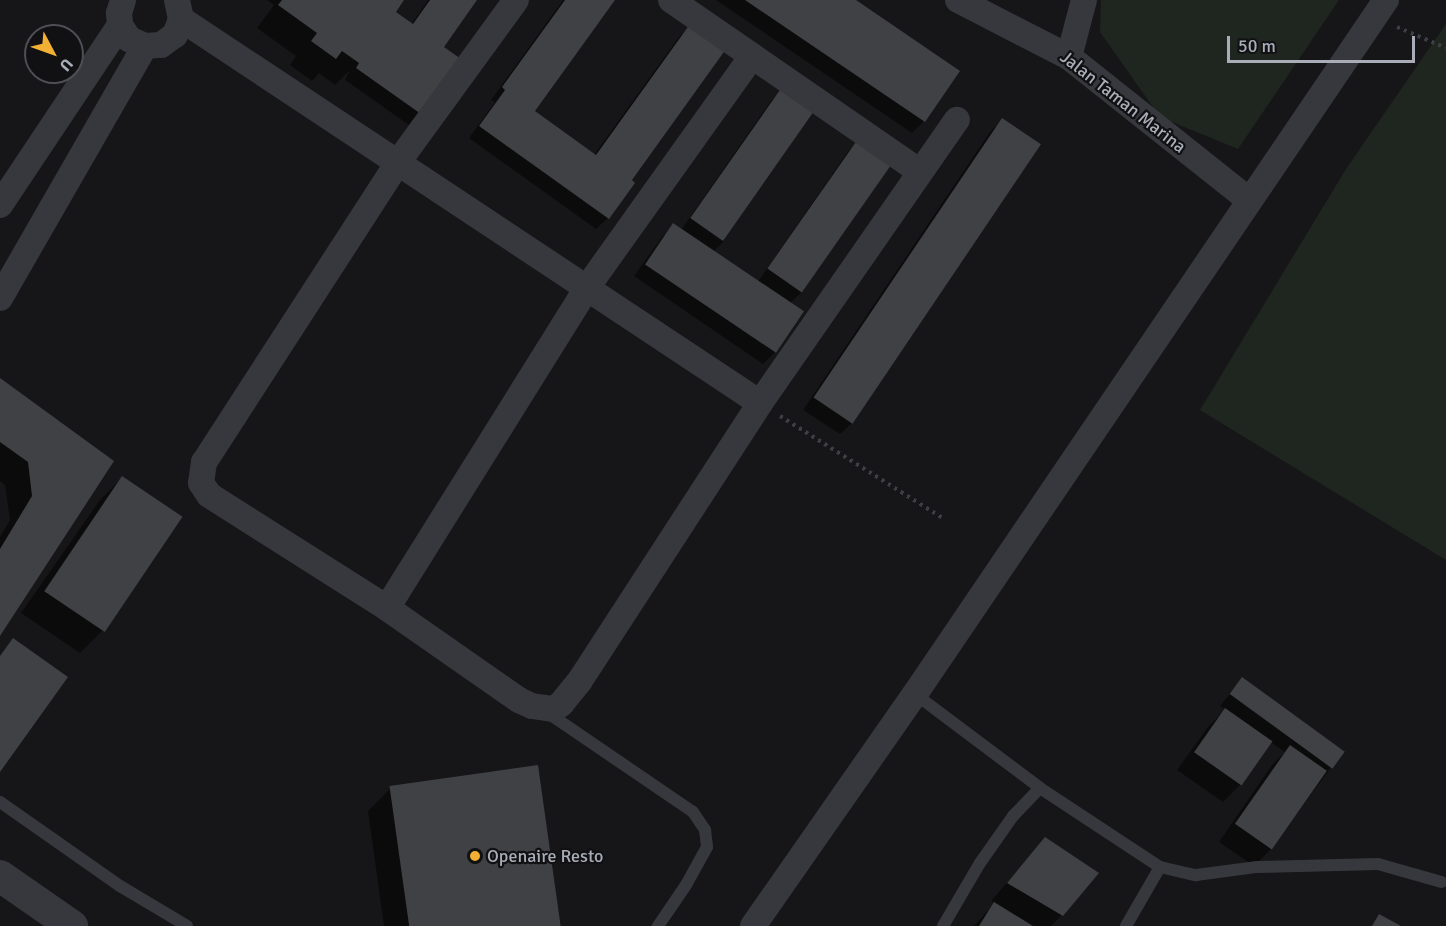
<!DOCTYPE html>
<style>
body{margin:0}
#map{position:relative;width:1446px;height:926px;overflow:hidden;background:#161618;font-family:Signika,sans-serif}
div>[style]{position:absolute}
.green>*{inset:0;background:#1e261f}
.shadow>*{inset:0;background:#0007}
.building>*{inset:0;background:#404145;transform-origin:0 0}
.path>*{height:4px;margin-top:-2px;transform-origin:0;background:repeating-linear-gradient(90deg,#3d3f44 0 3px,transparent 0 7.5px)}
.service>*{height:12px;margin:-6px;padding:0 6px;transform-origin:6px;border-radius:6px;background:#37383d}
.minor>*{height:26px;margin:-13px;padding:0 13px;transform-origin:13px;border-radius:13px;background:#37383d}
.tertiary>*{height:32px;margin:-16px;padding:0 16px;transform-origin:16px;border-radius:16px;background:#37383d}
.dots>*{width:16px;height:16px;translate:-50% -50%;box-sizing:border-box;border:3px solid #111113;border-radius:50%}
span{translate:-50% -50%;white-space:nowrap;text-align:center;line-height:1.15;-webkit-text-stroke:4.5px #111113;paint-order:stroke}
.street-label{font-size:18px;color:#a8adb8}
.poi-label{font-size:18px;color:#a8adb8}
.left{translate:0 -50%;text-align:left}
.north{position:absolute;left:24px;top:24px;width:60px;height:60px;box-sizing:border-box;background:#111113;border:2px solid #4d4f55;border-radius:50%;rotate:131deg;font-size:16px;font-weight:700;line-height:24px;text-align:center;color:#a8adb8}
.north::after{content:'';display:block;margin:auto;width:21px;height:27px;background:#f2b134;clip-path:polygon(50% 0,100% 100%,50% 72%,0 100%)}
.scale{position:absolute;left:1227px;top:36px;width:188px;height:27px;box-sizing:border-box;border:3px solid #a8adb8;border-top:0;padding-left:8px;font-size:18px;line-height:21px;white-space:nowrap;color:#a8adb8;-webkit-text-stroke:4px #111113;paint-order:stroke}
</style>
<div id="map">
<div class="green">
<i style="clip-path:polygon(1101px 0,1339px 0,1238px 149px,1160px 117px,1100px 32px)"></i>
<i style="clip-path:polygon(1446px 24px,1446px 560px,1200px 410px,1346px 169px)"></i>
</div>
<div class="shadow">
<i style="clip-path:polygon(267px 0,403px 0,393px 13px,411px 25px,428px 0,475px 0,441px 47px,420px 113px,409px 125px,345px 80px,350px 70px,335px 85px,319px 73px,312px 81px,290px 65px,296px 56px,257px 28px,274px 5px)"></i>
<i style="clip-path:polygon(563px 0,613px 0,533px 112px,594px 155px,679px 37px,690px 26px,630px 181px,608px 218px,596px 229px,469px 138px,495px 102px,491px 100px)"></i>
<i style="clip-path:polygon(716px 0,853px 0,924px 121px,912px 133px)"></i>
<i style="clip-path:polygon(782px 89px,724px 241px,713px 252px,757px 283px,847px 153px,858px 141px,890px 163px,802px 292px,789px 304px,774px 353px,763px 364px,634px 276px,662px 237px,673px 225px,681px 230px,771px 101px)"></i>
<i style="clip-path:polygon(1002px 120px,852px 423px,840px 434px,803px 410px,990px 132px)"></i>
<i style="clip-path:polygon(0 380px,112px 462px,0 633px,0 537px,10px 520px,5px 485px,0 481px)"></i>
<i style="clip-path:polygon(122px 478px,102px 631px,80px 653px,21px 613px,100px 500px)"></i>
<i style="clip-path:polygon(1242px 679px,1343px 751px,1271px 849px,1254px 866px,1219px 842px,1272px 765px,1285px 752px,1270px 742px,1240px 785px,1223px 802px,1177px 770px,1208px 727px,1225px 710px,1220px 706px)"></i>
<i style="clip-path:polygon(391px 788px,559px 926px,384px 926px,368px 811px)"></i>
<i style="clip-path:polygon(1045px 839px,1062px 915px,1051px 926px,974px 926px,995px 903px,991px 901px)"></i>
</div>
<div class="building">
<i style="clip-path:polygon(282px 0,404px 0,396px 12px,413px 24px,430px 0,477px 0,444px 47px,461px 59px,421px 114px,356px 68px,359px 63px,342px 51px,336px 59px,311px 41px,317px 33px,278px 5px)"></i>
<i style="clip-path:polygon(565px 0,615px 0,535px 111px,596px 155px,690px 24px,726px 49px,632px 180px,635px 183px,609px 219px,479px 126px,505px 90px,502px 87px)"></i>
<i style="clip-path:polygon(745px 0,856px 0,960px 71px,925px 122px)"></i>
<i style="left:782px;top:87px;width:40px;height:160px;rotate:35deg"></i>
<i style="left:1002px;top:118px;width:47px;height:337px;rotate:34deg"></i>
<i style="left:858px;top:139px;width:42px;height:158px;rotate:35deg"></i>
<i style="left:673px;top:223px;width:158px;height:50px;rotate:34deg"></i>
<i style="clip-path:polygon(0 378px,114px 461px,0 636px,0 549px,32px 496px,28px 462px,0 442px)"></i>
<i style="left:122px;top:476px;width:73px;height:139px;rotate:34deg"></i>
<i style="clip-path:polygon(13px 638px,68px 677px,0 772px,0 656px)"></i>
<i style="left:1242px;top:677px;width:127px;height:21px;rotate:36deg"></i>
<i style="left:1225px;top:708px;width:58px;height:54px;rotate:35deg"></i>
<i style="left:1290px;top:745px;width:45px;height:96px;rotate:35deg"></i>
<i style="left:538px;top:765px;width:163px;height:150px;rotate:82deg"></i>
<i style="clip-path:polygon(1045px 837px,1099px 873px,1063px 916px,1007px 883px)"></i>
<i style="clip-path:polygon(994px 902px,1033px 926px,979px 926px)"></i>
<i style="clip-path:polygon(1379px 914px,1401px 926px,1372px 926px)"></i>
</div>
<div class="path">
<i style="left:1397px;top:27px;width:53px;rotate:23.2deg"></i>
<i style="left:780px;top:416px;width:194px;rotate:32.1deg"></i>
</div>
<div class="service">
<i style="left:915px;top:694px;width:156px;rotate:36.9deg"></i>
<i style="left:545px;top:711px;width:179px;rotate:34.3deg"></i>
<i style="left:693px;top:812px;width:22px;rotate:56deg"></i>
<i style="left:705px;top:830px;width:17px;rotate:83deg"></i>
<i style="left:707px;top:847px;width:43px;rotate:118.9deg"></i>
<i style="left:686px;top:885px;width:50px;rotate:124.3deg"></i>
<i style="left:0;top:802px;width:146px;rotate:35deg"></i>
<i style="left:120px;top:886px;width:78px;rotate:30.8deg"></i>
<i style="left:943px;top:926px;width:73px;rotate:-59.6deg"></i>
<i style="left:980px;top:863px;width:57px;rotate:-54.9deg"></i>
<i style="left:1013px;top:816px;width:39px;rotate:-46deg"></i>
<i style="left:1040px;top:788px;width:144px;rotate:33.4deg"></i>
<i style="left:1160px;top:867px;width:37px;rotate:13deg"></i>
<i style="left:1196px;top:875px;width:62px;rotate:-7.5deg"></i>
<i style="left:1257px;top:867px;width:121px;rotate:-1.4deg"></i>
<i style="left:1378px;top:864px;width:66px;rotate:15.9deg"></i>
<i style="left:1126px;top:926px;width:68px;rotate:-60deg"></i>
</div>
<div class="minor">
<i style="left:123px;top:0;width:14px;rotate:107deg"></i>
<i style="left:119px;top:13px;width:12px;rotate:85deg"></i>
<i style="left:120px;top:25px;width:17px;rotate:57deg"></i>
<i style="left:129px;top:39px;width:17px;rotate:24deg"></i>
<i style="left:145px;top:46px;width:16px;rotate:-4deg"></i>
<i style="left:161px;top:45px;width:17px;rotate:-36deg"></i>
<i style="left:175px;top:35px;width:17px;rotate:-69deg"></i>
<i style="left:181px;top:19px;width:19px;rotate:-102deg"></i>
<i style="left:516px;top:0;width:203px;rotate:126deg"></i>
<i style="left:397px;top:164px;width:355px;rotate:122.9deg"></i>
<i style="left:204px;top:462px;width:21px;rotate:98deg"></i>
<i style="left:201px;top:483px;width:14px;rotate:56deg"></i>
<i style="left:209px;top:495px;width:211px;rotate:32.4deg"></i>
<i style="left:387px;top:608px;width:161px;rotate:34.9deg"></i>
<i style="left:519px;top:700px;width:14px;rotate:25deg"></i>
<i style="left:532px;top:706px;width:22px;rotate:8deg"></i>
<i style="left:554px;top:709px;width:9px;rotate:-36deg"></i>
<i style="left:561px;top:704px;width:28px;rotate:-51deg"></i>
<i style="left:579px;top:682px;width:333px;rotate:-57deg"></i>
<i style="left:671px;top:0;width:301px;rotate:34.6deg"></i>
<i style="left:958px;top:0;width:125px;rotate:27.2deg"></i>
<i style="left:1069px;top:57px;width:230px;rotate:38.5deg"></i>
<i style="left:181px;top:19px;width:695px;rotate:33.55deg"></i>
<i style="left:760px;top:403px;width:345px;rotate:-55.2deg"></i>
<i style="left:1069px;top:57px;width:59px;rotate:-75.3deg"></i>
<i style="left:0;top:205px;width:216px;rotate:-56.3deg"></i>
<i style="left:0;top:298px;width:291px;rotate:-60.1deg"></i>
<i style="left:387px;top:608px;width:376px;rotate:-58deg"></i>
<i style="left:586px;top:289px;width:286px;rotate:-54.5deg"></i>
<i style="left:753px;top:926px;width:283px;rotate:-55.1deg"></i>
<i style="left:915px;top:694px;width:839px;rotate:-55.84deg"></i>
</div>
<div class="tertiary">
<i style="left:0;top:876px;width:88px;rotate:34.8deg"></i>
</div>
<div class="dots">
<i style="left:475px;top:856px;background:#f2b134"></i>
</div>
<div class="street-label">
<span style="left:1123px;top:102px;rotate:38deg">Jalan Taman Marina</span>
</div>
<div class="poi-label">
<span class="left" style="left:487px;top:856px">Openaire Resto</span>
</div>
<div class="north">U</div>
<div class="scale">50 m</div>
</div>
